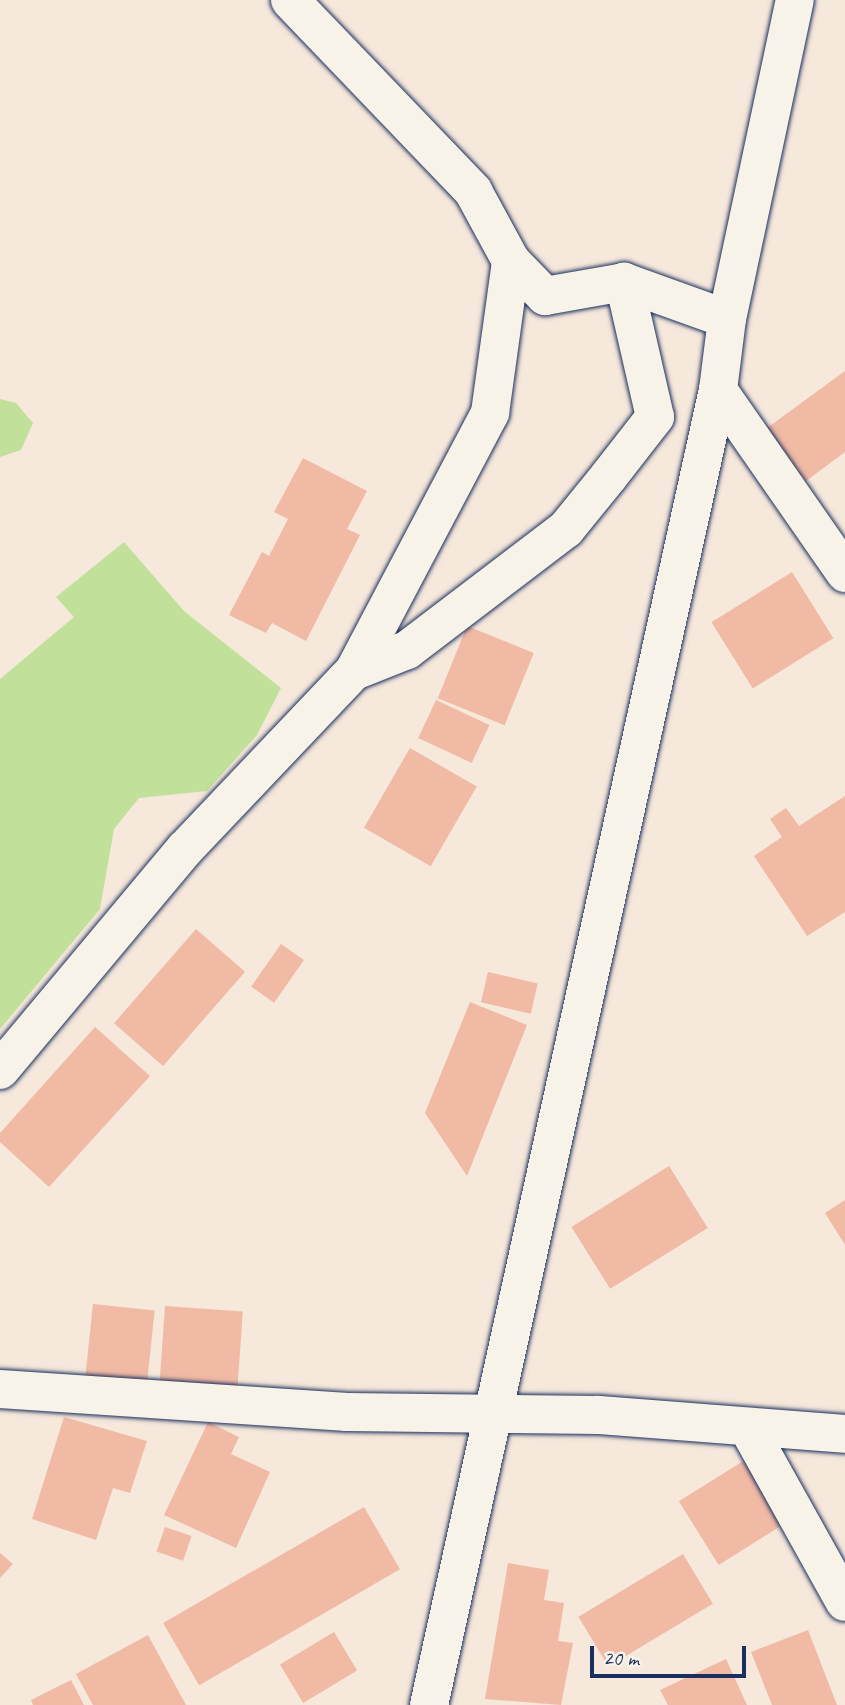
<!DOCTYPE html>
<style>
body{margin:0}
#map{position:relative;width:845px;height:1705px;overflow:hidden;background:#f6e8db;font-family:Caveat,sans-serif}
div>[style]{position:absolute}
.green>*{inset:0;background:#c1e19a}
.building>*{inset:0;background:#f1baa5;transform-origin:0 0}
.roads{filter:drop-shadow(0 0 2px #1b2f5e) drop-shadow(0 0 2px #1b2f5e)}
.minor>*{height:38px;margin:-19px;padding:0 19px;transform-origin:19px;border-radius:19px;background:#f7f3e8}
.tertiary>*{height:38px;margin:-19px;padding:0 19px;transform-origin:19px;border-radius:19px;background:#f7f3e8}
span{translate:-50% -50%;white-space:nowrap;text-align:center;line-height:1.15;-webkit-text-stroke:7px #f7f3e8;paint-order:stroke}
.scale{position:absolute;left:590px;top:1646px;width:156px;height:32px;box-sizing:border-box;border:4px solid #1b2f5e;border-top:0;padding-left:9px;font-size:21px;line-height:24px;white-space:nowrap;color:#1b2f5e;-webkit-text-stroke:5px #f7f3e8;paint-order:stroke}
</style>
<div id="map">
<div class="green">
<i style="clip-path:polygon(0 399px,16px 403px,33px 423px,21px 450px,0 457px)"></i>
<i style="clip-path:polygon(124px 542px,184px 611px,281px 688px,257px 735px,207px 791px,139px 798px,114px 829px,100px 909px,0 1029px,0 679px,74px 617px,56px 597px)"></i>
</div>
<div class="building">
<i style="clip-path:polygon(845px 371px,845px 452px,806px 481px,767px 428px)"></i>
<i style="clip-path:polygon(303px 458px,367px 491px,347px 529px,360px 535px,306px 641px,272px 623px,266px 633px,229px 615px,262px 552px,269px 556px,288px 519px,274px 512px)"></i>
<i style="left:792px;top:572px;width:78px;height:95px;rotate:58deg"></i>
<i style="left:467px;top:626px;width:72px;height:78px;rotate:22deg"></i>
<i style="left:436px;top:700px;width:59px;height:42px;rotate:25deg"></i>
<i style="left:410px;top:748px;width:77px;height:92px;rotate:30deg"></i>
<i style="clip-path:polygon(845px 796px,845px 912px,807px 936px,754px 856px,782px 837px,770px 819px,786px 808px,799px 826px)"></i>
<i style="left:196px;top:929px;width:65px;height:125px;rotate:41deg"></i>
<i style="left:281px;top:944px;width:28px;height:52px;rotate:35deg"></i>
<i style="left:488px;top:972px;width:51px;height:31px;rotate:13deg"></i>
<i style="clip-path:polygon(470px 1002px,527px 1025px,467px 1176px,425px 1113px)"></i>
<i style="clip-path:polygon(95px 1027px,150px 1076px,49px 1187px,0 1142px,0 1133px)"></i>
<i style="left:669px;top:1166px;width:73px;height:115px;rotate:58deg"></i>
<i style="clip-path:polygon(845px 1200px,845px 1245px,825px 1213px)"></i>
<i style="left:93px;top:1304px;width:62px;height:78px;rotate:6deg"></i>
<i style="left:165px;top:1306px;width:78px;height:77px;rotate:4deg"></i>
<i style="clip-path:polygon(64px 1417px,147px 1441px,130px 1493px,113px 1488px,96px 1540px,32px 1519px)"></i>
<i style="clip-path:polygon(208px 1422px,239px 1437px,231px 1454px,270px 1472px,236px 1548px,164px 1515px)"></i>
<i style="left:745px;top:1460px;width:75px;height:78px;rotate:58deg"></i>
<i style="left:364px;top:1507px;width:72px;height:232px;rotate:60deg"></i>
<i style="left:165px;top:1527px;width:28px;height:26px;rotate:19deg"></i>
<i style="clip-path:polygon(0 1553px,13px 1564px,0 1578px)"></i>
<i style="left:683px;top:1554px;width:58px;height:122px;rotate:59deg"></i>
<i style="clip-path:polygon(508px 1563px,549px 1570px,544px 1600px,564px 1603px,558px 1641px,573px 1643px,561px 1705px,485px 1699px)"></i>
<i style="clip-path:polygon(808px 1630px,837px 1705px,772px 1705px,751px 1652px)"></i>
<i style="left:334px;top:1632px;width:45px;height:63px;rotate:59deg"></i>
<i style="clip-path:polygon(148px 1635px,186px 1705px,93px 1705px,76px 1674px)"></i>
<i style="clip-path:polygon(726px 1659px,747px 1705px,668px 1705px,660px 1690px)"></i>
<i style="clip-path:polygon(71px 1680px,84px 1705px,33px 1705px,31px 1700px)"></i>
</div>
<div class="roads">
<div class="minor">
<i style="left:290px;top:0;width:265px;rotate:46.2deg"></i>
<i style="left:473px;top:191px;width:80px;rotate:61.5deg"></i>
<i style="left:511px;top:261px;width:49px;rotate:45.8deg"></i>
<i style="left:545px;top:296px;width:80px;rotate:-10deg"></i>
<i style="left:624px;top:282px;width:109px;rotate:19.8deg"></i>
<i style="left:718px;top:390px;width:223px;rotate:55.2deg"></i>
<i style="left:354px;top:671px;width:292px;rotate:-62.2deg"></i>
<i style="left:490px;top:413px;width:153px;rotate:-82.1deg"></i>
<i style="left:0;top:1070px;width:288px;rotate:-50.1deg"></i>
<i style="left:185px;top:849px;width:245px;rotate:-46.5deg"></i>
<i style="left:354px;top:671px;width:57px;rotate:-21.6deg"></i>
<i style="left:407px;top:650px;width:200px;rotate:-37.3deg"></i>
<i style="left:566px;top:529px;width:68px;rotate:-50.9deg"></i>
<i style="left:609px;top:476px;width:75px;rotate:-52.1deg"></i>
<i style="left:655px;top:417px;width:139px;rotate:-102.9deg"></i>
<i style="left:0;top:1389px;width:348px;rotate:3.8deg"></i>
<i style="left:347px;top:1412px;width:252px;rotate:0.7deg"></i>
<i style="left:599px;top:1415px;width:247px;rotate:4.4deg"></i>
<i style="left:748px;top:1428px;width:199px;rotate:60.9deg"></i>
</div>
<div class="tertiary">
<i style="left:429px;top:1705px;width:1346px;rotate:-77.61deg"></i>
<i style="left:718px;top:390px;width:72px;rotate:-82.8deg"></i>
<i style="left:727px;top:319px;width:326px;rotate:-78deg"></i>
</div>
</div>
<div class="scale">20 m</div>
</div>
